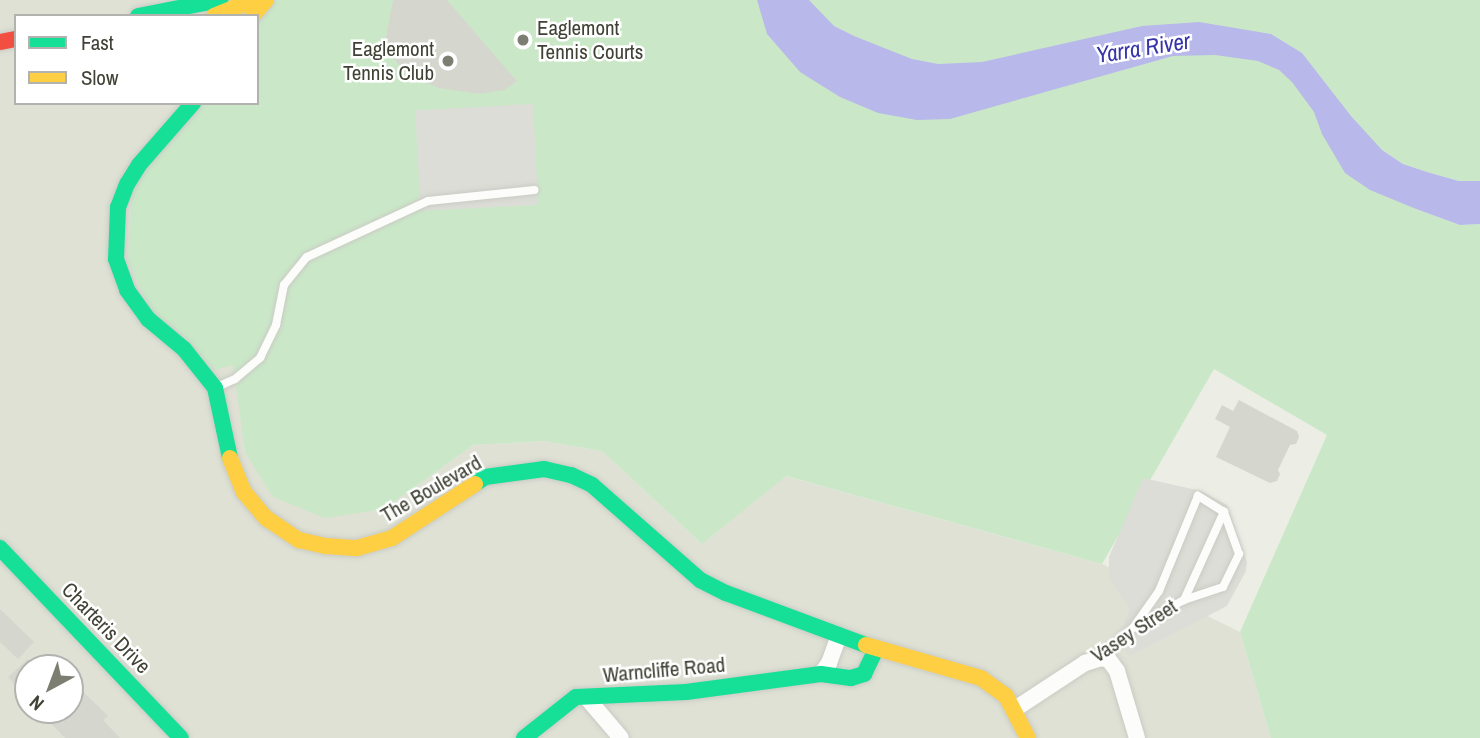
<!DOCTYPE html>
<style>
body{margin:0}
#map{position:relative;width:1480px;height:738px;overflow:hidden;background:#eceee6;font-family:"Archivo Narrow",sans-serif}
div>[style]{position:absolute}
.residential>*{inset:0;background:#dee1d4}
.green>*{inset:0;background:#cae8c8}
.parking>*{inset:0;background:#dbddd6;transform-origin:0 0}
.water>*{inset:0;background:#b8b9ea}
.building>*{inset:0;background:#d5d7cf}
.roads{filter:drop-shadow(0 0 2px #cacbc4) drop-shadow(0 0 2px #cacbc4)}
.lane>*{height:8px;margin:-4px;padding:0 4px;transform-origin:4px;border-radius:4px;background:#fcfcfb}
.street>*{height:16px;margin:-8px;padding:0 8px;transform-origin:8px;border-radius:8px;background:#fcfcfb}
.fast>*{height:16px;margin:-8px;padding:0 8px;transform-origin:8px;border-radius:8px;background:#16e098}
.slow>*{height:16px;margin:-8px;padding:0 8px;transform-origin:8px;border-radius:8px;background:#ffcf43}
.jam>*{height:16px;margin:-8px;padding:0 8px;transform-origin:8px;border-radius:8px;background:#f24e42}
.dots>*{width:19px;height:19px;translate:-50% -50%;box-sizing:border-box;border:4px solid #fff;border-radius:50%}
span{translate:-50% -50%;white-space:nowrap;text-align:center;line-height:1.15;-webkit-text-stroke:5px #fff;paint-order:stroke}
.poi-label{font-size:21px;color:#3f4234}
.left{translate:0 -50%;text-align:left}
.right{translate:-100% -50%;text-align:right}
.street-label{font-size:21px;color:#3f4234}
.water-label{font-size:23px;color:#3634a7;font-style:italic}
.legend{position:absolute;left:14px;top:14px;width:245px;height:91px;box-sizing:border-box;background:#fff;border:2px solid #b2b3ae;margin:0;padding:9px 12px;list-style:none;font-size:21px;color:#3f4234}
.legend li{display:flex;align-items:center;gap:14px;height:35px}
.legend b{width:35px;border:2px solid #b2b3ae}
.north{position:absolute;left:14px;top:654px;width:70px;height:70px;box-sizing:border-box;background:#fff;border:2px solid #b2b3ae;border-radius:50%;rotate:221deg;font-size:19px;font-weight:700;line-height:28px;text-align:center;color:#3f4234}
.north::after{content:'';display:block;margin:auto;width:24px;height:32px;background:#7c7e72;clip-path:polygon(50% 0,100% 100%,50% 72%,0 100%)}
</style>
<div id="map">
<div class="residential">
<i style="clip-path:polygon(evenodd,0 0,265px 0,257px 26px,257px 16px,16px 16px,16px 103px,203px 103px,245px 452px,384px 509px,473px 445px,544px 441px,602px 451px,702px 544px,785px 476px,1102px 564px,1240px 632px,1271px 738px,0 738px,0 0,28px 668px,70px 668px,70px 710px,28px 710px,28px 668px)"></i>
</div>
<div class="green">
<i style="clip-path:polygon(265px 0,1480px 0,1480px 181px,1459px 181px,1427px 172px,1403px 164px,1382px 150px,1416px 209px,1460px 225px,1480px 224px,1480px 738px,1271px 738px,1240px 632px,1327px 435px,1214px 369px,1102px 564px,786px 476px,702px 544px,602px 451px,544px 441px,473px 445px,384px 509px,325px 518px,273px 497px,245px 452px,233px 365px,214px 370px,152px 314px,128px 261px,132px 186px,203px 103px,257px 103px,257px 26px)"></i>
</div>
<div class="parking">
<i style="left:533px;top:104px;width:101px;height:118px;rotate:87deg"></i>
<i style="clip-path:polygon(1143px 478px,1201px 491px,1227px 505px,1247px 562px,1246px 571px,1227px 606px,1129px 656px,1115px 633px,1123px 626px,1130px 609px,1109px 578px,1109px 557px)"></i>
</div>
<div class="water">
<i style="clip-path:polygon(757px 0,809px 0,834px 26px,854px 36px,912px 59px,938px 64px,982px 62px,1142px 26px,1199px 22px,1271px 34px,1302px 53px,1351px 116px,1382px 150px,1403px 164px,1427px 172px,1459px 181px,1480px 181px,1480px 224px,1460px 225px,1416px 209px,1370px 190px,1345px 173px,1322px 134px,1314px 112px,1292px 82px,1279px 70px,1258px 61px,1215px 55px,1173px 56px,950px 119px,917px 120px,878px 113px,840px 97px,800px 72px,767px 34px)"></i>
</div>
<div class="building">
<i style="clip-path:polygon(393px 0,447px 0,517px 81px,505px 90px,479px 94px,439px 88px,408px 76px,384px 47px)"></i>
<i style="clip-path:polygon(1239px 400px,1297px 431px,1299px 437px,1296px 444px,1290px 445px,1278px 470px,1280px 474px,1277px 481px,1270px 483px,1216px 457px,1230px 427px,1215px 419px,1222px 405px,1233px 411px)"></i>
<i style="clip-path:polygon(0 609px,34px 642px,18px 659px,0 642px)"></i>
<i style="clip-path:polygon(28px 659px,28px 700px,8px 677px)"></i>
<i style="clip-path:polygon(70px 679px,108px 716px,103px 720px,120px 738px,65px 738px,38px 710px,70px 710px)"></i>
</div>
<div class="roads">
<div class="lane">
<i style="left:217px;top:387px;width:20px;rotate:-24deg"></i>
<i style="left:235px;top:379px;width:33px;rotate:-40deg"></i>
<i style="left:260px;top:358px;width:37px;rotate:-64deg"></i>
<i style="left:276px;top:325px;width:41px;rotate:-78.7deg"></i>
<i style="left:284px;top:285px;width:36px;rotate:-51deg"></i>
<i style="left:307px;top:257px;width:133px;rotate:-24.8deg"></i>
<i style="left:428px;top:201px;width:107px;rotate:-5.9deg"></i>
<i style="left:1184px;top:600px;width:97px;rotate:-65.6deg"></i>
<i style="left:1101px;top:658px;width:44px;rotate:-43.2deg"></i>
<i style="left:1133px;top:628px;width:58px;rotate:-28.8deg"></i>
<i style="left:1184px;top:600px;width:41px;rotate:-18.4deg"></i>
<i style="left:1223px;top:587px;width:37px;rotate:-64deg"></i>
<i style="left:1239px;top:554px;width:45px;rotate:-109.7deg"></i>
<i style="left:1224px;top:512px;width:31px;rotate:-148deg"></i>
<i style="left:1198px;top:496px;width:103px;rotate:112.3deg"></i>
<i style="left:1159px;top:591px;width:45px;rotate:125.1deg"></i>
</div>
<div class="street">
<i style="left:821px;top:674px;width:14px;rotate:-54deg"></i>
<i style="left:829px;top:663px;width:29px;rotate:-70deg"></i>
<i style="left:587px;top:698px;width:52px;rotate:49.6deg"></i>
<i style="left:1015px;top:709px;width:84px;rotate:-33.3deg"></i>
<i style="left:1085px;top:663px;width:17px;rotate:-17deg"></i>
<i style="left:1101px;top:658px;width:8px;rotate:14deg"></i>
<i style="left:1109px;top:660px;width:14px;rotate:54deg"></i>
<i style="left:1117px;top:671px;width:70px;rotate:73.4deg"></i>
</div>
<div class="fast">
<i style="left:138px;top:16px;width:84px;rotate:-11deg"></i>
<i style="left:193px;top:103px;width:82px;rotate:131.1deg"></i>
<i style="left:139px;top:165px;width:22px;rotate:122deg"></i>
<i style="left:127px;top:184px;width:25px;rotate:111deg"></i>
<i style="left:118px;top:207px;width:52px;rotate:92.2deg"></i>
<i style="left:116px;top:259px;width:33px;rotate:70deg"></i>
<i style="left:127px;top:290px;width:36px;rotate:54deg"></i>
<i style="left:148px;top:319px;width:47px;rotate:39.8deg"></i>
<i style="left:184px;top:349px;width:50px;rotate:51.5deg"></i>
<i style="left:215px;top:388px;width:72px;rotate:77.9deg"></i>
<i style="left:475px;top:484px;width:12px;rotate:-35deg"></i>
<i style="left:485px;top:477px;width:60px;rotate:-7.7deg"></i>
<i style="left:544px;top:469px;width:28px;rotate:13deg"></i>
<i style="left:571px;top:475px;width:23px;rotate:25deg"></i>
<i style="left:592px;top:485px;width:144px;rotate:41.3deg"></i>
<i style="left:700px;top:580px;width:29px;rotate:27deg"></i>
<i style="left:726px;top:593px;width:149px;rotate:20.4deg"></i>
<i style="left:0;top:548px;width:262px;rotate:46.4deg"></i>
<i style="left:524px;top:738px;width:66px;rotate:-38.3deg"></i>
<i style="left:576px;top:697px;width:110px;rotate:-2.6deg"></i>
<i style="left:686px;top:692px;width:136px;rotate:-7.6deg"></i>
<i style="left:821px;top:674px;width:30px;rotate:8deg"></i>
<i style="left:851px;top:678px;width:14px;rotate:-17deg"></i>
<i style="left:864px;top:674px;width:28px;rotate:-64deg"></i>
</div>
<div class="slow">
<i style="left:214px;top:16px;width:42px;rotate:-22.3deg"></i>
<i style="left:252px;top:16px;width:21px;rotate:-49deg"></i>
<i style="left:230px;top:458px;width:37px;rotate:68deg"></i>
<i style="left:244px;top:492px;width:34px;rotate:50deg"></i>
<i style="left:266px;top:518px;width:40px;rotate:34deg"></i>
<i style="left:299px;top:540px;width:28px;rotate:13deg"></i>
<i style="left:326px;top:546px;width:31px;rotate:4deg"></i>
<i style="left:357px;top:548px;width:36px;rotate:-16deg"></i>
<i style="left:392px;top:538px;width:99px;rotate:-33deg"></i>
<i style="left:866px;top:645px;width:120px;rotate:16deg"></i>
<i style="left:981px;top:678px;width:31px;rotate:36deg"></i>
<i style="left:1006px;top:696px;width:47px;rotate:62.4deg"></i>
</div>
<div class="jam">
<i style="left:0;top:42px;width:16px;rotate:-11deg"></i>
</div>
</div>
<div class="dots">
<i style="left:523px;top:40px;background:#7c7e72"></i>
<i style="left:448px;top:61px;background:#7c7e72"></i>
</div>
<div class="poi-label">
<span class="left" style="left:537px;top:40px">Eaglemont<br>Tennis Courts</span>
<span class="right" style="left:434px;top:61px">Eaglemont<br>Tennis Club</span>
</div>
<div class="street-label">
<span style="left:431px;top:489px;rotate:-30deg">The Boulevard</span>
<span style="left:106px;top:628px;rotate:46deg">Charteris Drive</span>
<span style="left:1134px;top:631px;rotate:-33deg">Vasey Street</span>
<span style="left:664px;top:670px;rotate:-5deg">Warncliffe Road</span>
</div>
<div class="water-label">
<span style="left:1143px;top:48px;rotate:-9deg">Yarra River</span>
</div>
<ul class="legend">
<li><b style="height:9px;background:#16e098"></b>Fast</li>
<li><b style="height:9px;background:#ffcf43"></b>Slow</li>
</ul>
<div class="north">N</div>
</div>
